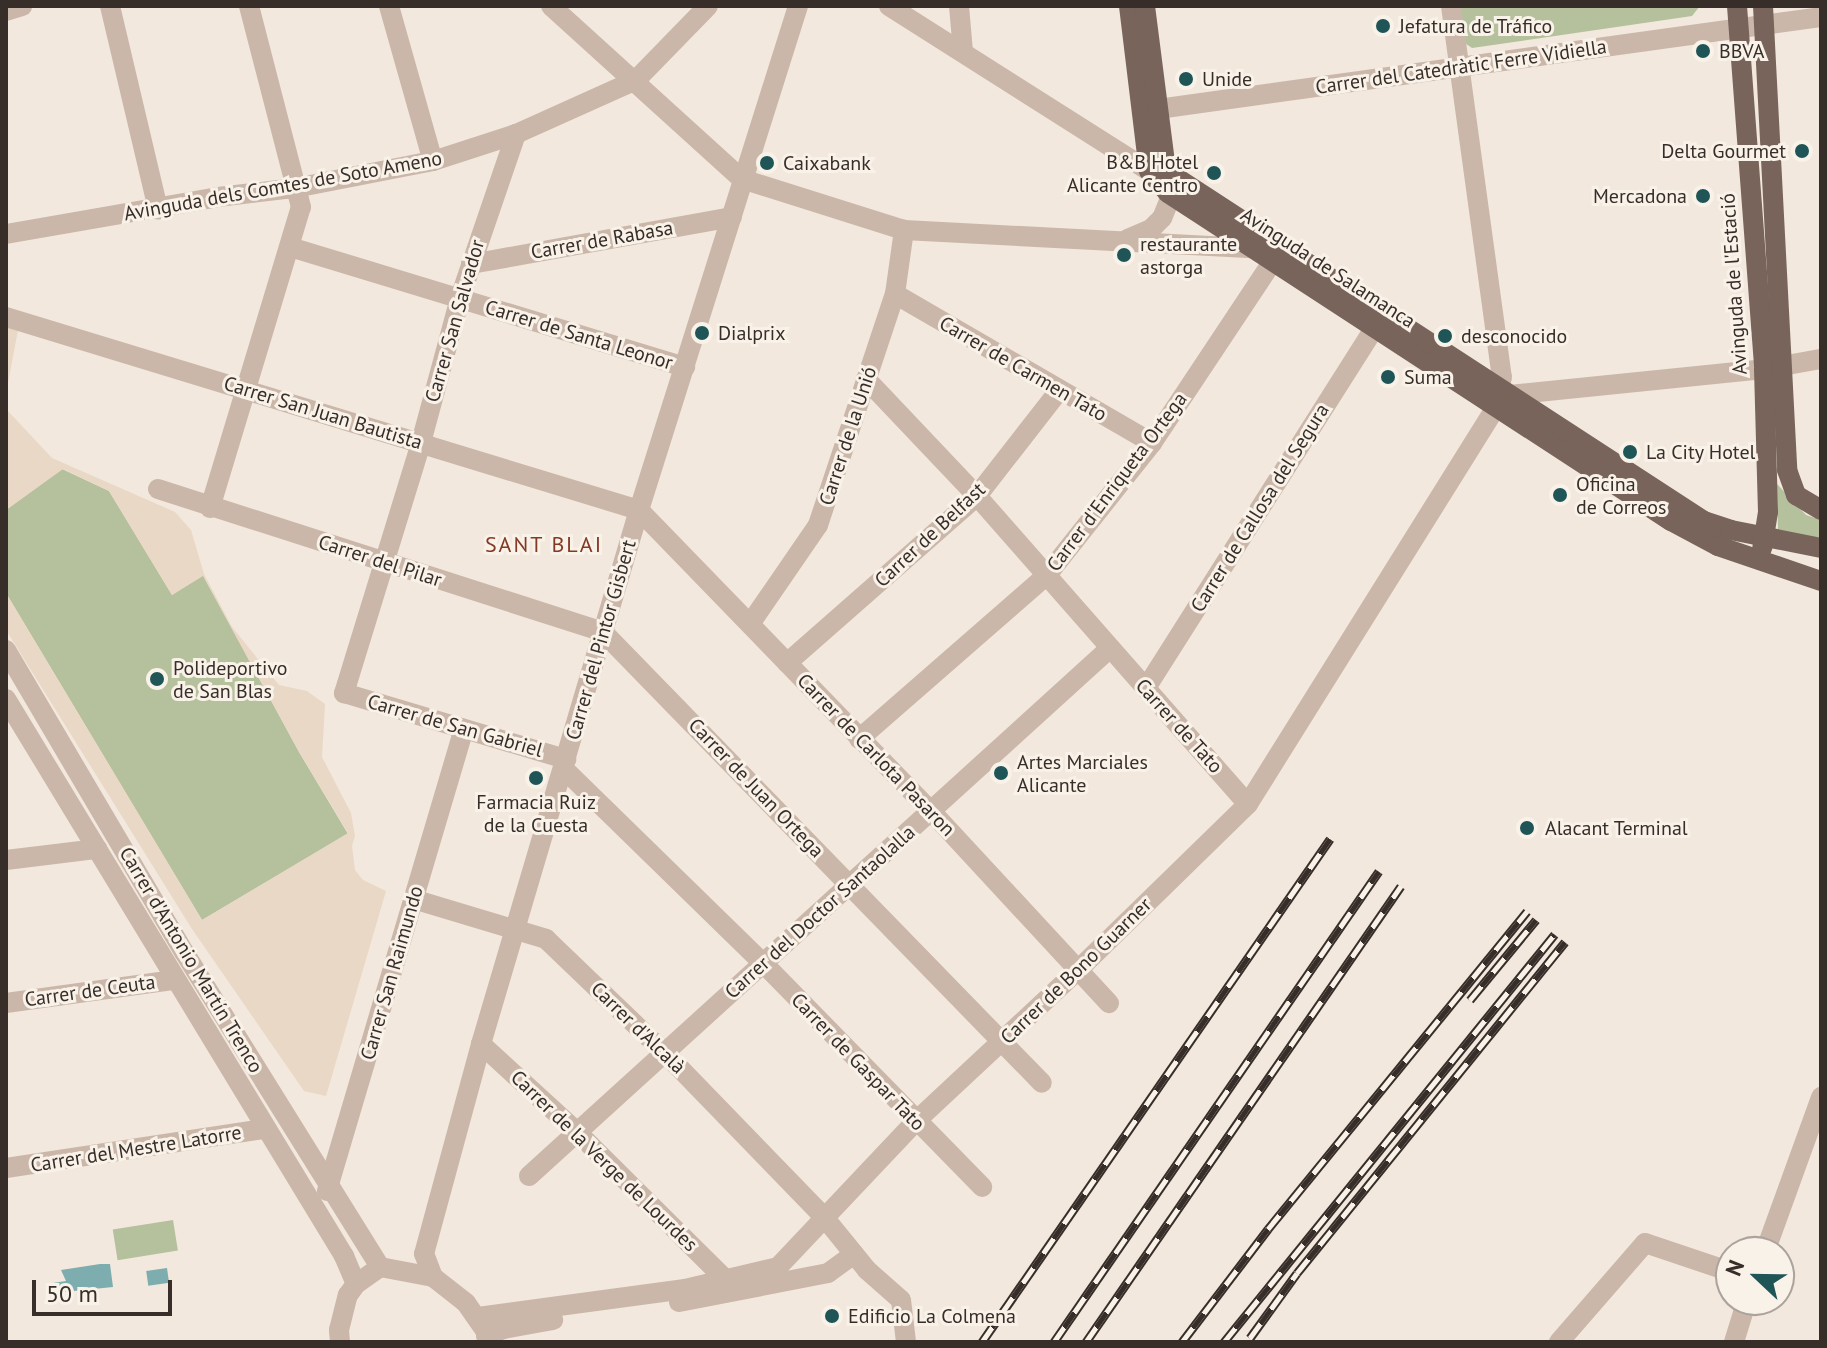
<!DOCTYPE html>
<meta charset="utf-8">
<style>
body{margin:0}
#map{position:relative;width:1827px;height:1348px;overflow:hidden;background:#f2e8dd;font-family:"PT Sans",sans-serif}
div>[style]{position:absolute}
.green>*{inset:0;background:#b5c09d;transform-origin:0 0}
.plaza>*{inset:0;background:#e9d8c5}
.water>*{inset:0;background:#7dadae;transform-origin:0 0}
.minor>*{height:20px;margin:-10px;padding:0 10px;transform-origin:10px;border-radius:10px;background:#cab7a9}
.major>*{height:20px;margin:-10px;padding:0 10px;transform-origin:10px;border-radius:10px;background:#78645a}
.rail>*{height:9px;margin-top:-4.5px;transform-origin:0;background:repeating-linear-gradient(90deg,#f9f2e9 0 18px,#372d29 0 36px);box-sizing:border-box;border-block:2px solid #372d29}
.dots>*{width:22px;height:22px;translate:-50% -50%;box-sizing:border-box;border:4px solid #f9f2e9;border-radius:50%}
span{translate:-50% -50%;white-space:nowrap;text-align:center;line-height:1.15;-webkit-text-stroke:6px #f9f2e9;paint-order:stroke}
.poi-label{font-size:20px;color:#372d29}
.left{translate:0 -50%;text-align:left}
.right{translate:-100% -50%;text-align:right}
.street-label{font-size:20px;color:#372d29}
.neighbourhood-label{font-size:22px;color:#843924;letter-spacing:2px}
.frame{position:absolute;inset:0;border:8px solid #372d29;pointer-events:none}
.north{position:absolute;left:1715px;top:1236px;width:80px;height:80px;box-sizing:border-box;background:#f9f2e9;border:2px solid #aba39c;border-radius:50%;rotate:292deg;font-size:22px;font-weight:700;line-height:32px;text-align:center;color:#372d29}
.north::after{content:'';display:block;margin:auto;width:28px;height:36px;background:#1f5557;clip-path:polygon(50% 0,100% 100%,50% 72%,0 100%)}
.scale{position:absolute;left:32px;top:1280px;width:140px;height:36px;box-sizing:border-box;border:4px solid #372d29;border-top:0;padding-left:10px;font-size:24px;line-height:28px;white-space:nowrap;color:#372d29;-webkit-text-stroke:6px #f9f2e9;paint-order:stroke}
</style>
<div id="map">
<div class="green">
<i style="clip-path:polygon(1457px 6px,1700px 6px,1692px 16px,1472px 48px,1462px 41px)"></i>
<i style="clip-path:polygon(62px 469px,109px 491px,172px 595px,203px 575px,299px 752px,348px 834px,202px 920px,6px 593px,6px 510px)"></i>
<i style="clip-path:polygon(1777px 484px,1806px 515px,1821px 520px,1821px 539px,1778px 531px)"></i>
<i style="left:173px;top:1220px;width:31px;height:61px;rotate:81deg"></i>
</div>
<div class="plaza">
<i style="clip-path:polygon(6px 326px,18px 330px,6px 394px)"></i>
<i style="clip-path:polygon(6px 409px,52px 458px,175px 512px,191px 530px,204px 574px,232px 627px,279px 685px,307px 691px,325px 704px,322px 757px,351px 813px,355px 836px,352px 846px,355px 870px,363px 880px,386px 891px,326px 1096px,304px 1091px,192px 929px,6px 630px,6px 593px,202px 920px,348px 833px,299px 752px,203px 576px,172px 595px,109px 491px,63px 469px,6px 510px)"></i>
</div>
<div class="water">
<i style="clip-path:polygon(100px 1264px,110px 1264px,113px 1287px,54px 1293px,53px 1283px,66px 1281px,61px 1270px)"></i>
<i style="left:167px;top:1268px;width:15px;height:21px;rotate:82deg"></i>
</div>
<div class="minor">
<i style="left:110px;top:6px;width:209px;rotate:76.7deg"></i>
<i style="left:389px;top:6px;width:161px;rotate:74.2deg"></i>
<i style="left:551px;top:6px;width:258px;rotate:42.2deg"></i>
<i style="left:742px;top:179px;width:170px;rotate:17.5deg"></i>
<i style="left:904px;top:230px;width:349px;rotate:3deg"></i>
<i style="left:889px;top:6px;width:308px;rotate:32.4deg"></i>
<i style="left:1149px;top:171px;width:17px"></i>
<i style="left:1166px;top:171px;width:30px;rotate:84deg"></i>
<i style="left:1169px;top:201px;width:18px;rotate:112deg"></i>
<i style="left:1162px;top:218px;width:16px;rotate:135deg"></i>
<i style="left:1151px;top:229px;width:26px;rotate:157deg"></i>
<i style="left:959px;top:6px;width:46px;rotate:85deg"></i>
<i style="left:1451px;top:6px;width:374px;rotate:82.2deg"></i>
<i style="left:1502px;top:377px;width:12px;rotate:104deg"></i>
<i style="left:6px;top:11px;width:17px;rotate:-17deg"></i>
<i style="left:1158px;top:109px;width:669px;rotate:-7.9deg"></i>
<i style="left:516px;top:134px;width:173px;rotate:108.9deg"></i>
<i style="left:460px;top:298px;width:150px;rotate:105.1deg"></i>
<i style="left:421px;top:443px;width:262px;rotate:107.1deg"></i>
<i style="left:344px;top:693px;width:232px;rotate:16.6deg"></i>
<i style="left:6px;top:234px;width:215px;rotate:-9.9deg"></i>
<i style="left:218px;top:197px;width:78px;rotate:-6.7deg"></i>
<i style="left:295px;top:188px;width:141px;rotate:-11.1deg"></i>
<i style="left:433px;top:161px;width:87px;rotate:-18deg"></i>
<i style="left:516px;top:134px;width:132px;rotate:-24.2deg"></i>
<i style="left:636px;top:80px;width:103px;rotate:-45.8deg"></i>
<i style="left:290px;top:247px;width:413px;rotate:16.9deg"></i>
<i style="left:471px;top:264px;width:265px;rotate:-10.2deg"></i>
<i style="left:895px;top:294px;width:297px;rotate:30.1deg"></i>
<i style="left:6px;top:317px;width:662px;rotate:16.96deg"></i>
<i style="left:639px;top:510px;width:419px;rotate:45.9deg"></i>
<i style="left:931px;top:811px;width:262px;rotate:47.2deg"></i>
<i style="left:866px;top:379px;width:161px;rotate:46.5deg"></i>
<i style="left:977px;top:496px;width:410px;rotate:48.7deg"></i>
<i style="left:158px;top:489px;width:467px;rotate:17.8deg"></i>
<i style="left:603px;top:632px;width:629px;rotate:45.77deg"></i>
<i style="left:210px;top:508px;width:314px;rotate:-73.2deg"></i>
<i style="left:301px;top:207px;width:208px;rotate:-104.5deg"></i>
<i style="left:750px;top:624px;width:120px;rotate:-55.5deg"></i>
<i style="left:818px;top:525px;width:243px;rotate:-71.6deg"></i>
<i style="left:895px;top:294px;width:65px;rotate:-82deg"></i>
<i style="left:6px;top:650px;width:351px;rotate:59.5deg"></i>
<i style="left:184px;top:952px;width:371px;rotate:58.1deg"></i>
<i style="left:787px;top:663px;width:253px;rotate:-41.3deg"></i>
<i style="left:977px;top:496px;width:132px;rotate:-52.1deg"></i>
<i style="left:1146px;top:688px;width:428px;rotate:-57.6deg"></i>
<i style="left:6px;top:699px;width:652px;rotate:58.75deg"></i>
<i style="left:344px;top:1256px;width:30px;rotate:67deg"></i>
<i style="left:859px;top:739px;width:249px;rotate:-41.1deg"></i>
<i style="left:1047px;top:575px;width:169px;rotate:-51.5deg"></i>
<i style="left:1152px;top:443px;width:219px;rotate:-56.4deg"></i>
<i style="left:564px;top:769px;width:279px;rotate:44.3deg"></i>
<i style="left:764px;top:964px;width:312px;rotate:45.6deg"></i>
<i style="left:6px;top:860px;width:92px;rotate:-6.9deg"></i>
<i style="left:413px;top:899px;width:139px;rotate:16.7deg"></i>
<i style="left:546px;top:939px;width:166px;rotate:43.8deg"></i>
<i style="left:666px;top:1054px;width:227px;rotate:45.9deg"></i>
<i style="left:824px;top:1217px;width:68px;rotate:50.9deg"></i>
<i style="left:867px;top:1270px;width:45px;rotate:41.4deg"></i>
<i style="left:901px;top:1300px;width:42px;rotate:83.2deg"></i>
<i style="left:6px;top:1003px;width:170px;rotate:-7.8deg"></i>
<i style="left:481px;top:1044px;width:132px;rotate:42.5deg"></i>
<i style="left:578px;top:1133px;width:207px;rotate:44.8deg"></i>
<i style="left:6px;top:1168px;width:262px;rotate:-8.6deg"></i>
<i style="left:529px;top:1176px;width:785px;rotate:-42.26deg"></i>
<i style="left:327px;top:1191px;width:480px;rotate:-73.5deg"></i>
<i style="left:1765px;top:1252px;width:165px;rotate:-70.1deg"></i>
<i style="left:433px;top:1277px;width:25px;rotate:-111deg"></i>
<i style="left:424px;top:1254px;width:218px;rotate:-74.8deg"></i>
<i style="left:481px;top:1044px;width:557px;rotate:-73.52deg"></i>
<i style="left:639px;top:510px;width:528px;rotate:-72.49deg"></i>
<i style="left:679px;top:1302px;width:152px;rotate:-11deg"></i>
<i style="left:828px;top:1273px;width:32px;rotate:-36deg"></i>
<i style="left:478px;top:1317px;width:209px;rotate:-7.7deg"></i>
<i style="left:685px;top:1289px;width:96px;rotate:-13.3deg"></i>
<i style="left:778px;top:1267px;width:199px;rotate:-46.6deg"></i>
<i style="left:915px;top:1122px;width:224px;rotate:-43deg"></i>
<i style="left:1079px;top:969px;width:236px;rotate:-44.3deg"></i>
<i style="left:1248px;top:804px;width:469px;rotate:-58deg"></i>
<i style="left:1497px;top:406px;width:16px;rotate:-43deg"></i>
<i style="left:1509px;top:395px;width:256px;rotate:-5.8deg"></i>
<i style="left:1764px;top:369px;width:58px;rotate:-10deg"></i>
<i style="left:486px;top:1336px;width:18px;rotate:-22deg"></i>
<i style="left:503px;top:1329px;width:51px;rotate:-10.2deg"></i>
<i style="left:340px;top:1342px;width:12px;rotate:-95deg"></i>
<i style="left:339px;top:1330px;width:36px;rotate:-76deg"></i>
<i style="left:348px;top:1295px;width:14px;rotate:-54deg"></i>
<i style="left:356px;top:1284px;width:29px;rotate:-35deg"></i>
<i style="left:380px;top:1267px;width:54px;rotate:10.7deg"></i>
<i style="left:433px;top:1277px;width:42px;rotate:38.2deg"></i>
<i style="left:466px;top:1303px;width:32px;rotate:55deg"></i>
<i style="left:1559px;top:1342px;width:131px;rotate:-49deg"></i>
<i style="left:1645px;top:1243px;width:91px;rotate:18.6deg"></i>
<i style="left:1734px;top:1342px;width:44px;rotate:-72.8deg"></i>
</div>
<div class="major">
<i style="left:1129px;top:6px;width:166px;rotate:83.1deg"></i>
<i style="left:1149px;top:171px;width:29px;rotate:49deg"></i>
<i style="left:1168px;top:193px;width:600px;rotate:33.11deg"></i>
<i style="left:1671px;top:521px;width:53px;rotate:28deg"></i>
<i style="left:1718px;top:546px;width:109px;rotate:18.8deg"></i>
<i style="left:1145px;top:6px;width:166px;rotate:82.7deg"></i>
<i style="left:1166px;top:171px;width:642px;rotate:33.05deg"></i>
<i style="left:1704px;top:521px;width:28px;rotate:18deg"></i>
<i style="left:1731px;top:530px;width:92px;rotate:11.3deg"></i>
<i style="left:1737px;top:6px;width:364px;rotate:85.7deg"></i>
<i style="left:1764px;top:369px;width:143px;rotate:88.4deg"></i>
<i style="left:1768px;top:512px;width:36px;rotate:99deg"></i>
<i style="left:1763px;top:6px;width:465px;rotate:87deg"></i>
<i style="left:1787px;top:470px;width:27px;rotate:70deg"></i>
<i style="left:1796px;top:495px;width:29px;rotate:31deg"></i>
</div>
<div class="rail">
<i style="left:1470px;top:1000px;width:104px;rotate:-50.5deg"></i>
<i style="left:1250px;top:1338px;width:80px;rotate:-54.1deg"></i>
<i style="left:1297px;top:1273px;width:426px;rotate:-51deg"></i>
<i style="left:982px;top:1342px;width:612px;rotate:-55.32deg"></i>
<i style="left:1054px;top:1342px;width:572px;rotate:-55.39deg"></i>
<i style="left:1086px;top:1342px;width:554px;rotate:-55.36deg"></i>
<i style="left:1182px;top:1342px;width:142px;rotate:-52.7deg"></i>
<i style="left:1268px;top:1229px;width:410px;rotate:-50.8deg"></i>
<i style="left:1224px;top:1342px;width:525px;rotate:-50.95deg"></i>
</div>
<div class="dots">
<i style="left:1383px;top:26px;background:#1f5557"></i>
<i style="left:1703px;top:51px;background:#1f5557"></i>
<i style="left:1186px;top:79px;background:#1f5557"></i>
<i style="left:1802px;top:151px;background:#1f5557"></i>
<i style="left:767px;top:163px;background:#1f5557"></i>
<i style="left:1214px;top:173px;background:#1f5557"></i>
<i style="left:1703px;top:196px;background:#1f5557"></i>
<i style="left:1124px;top:255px;background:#1f5557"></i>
<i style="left:702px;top:333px;background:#1f5557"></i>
<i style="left:1445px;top:336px;background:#1f5557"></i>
<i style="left:1388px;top:377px;background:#1f5557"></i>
<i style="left:1630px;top:452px;background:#1f5557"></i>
<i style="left:1560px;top:495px;background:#1f5557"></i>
<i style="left:157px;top:679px;background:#1f5557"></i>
<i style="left:1001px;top:773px;background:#1f5557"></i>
<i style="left:536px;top:778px;background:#1f5557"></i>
<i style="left:1527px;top:828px;background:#1f5557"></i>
<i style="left:832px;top:1316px;background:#1f5557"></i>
</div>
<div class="poi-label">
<span class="left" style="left:1399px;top:26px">Jefatura de Tráfico</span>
<span class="left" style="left:1719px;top:51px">BBVA</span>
<span class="left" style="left:1202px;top:79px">Unide</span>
<span class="right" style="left:1786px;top:151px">Delta Gourmet</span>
<span class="right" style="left:1198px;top:174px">B&amp;B Hotel<br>Alicante Centro</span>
<span class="left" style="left:783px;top:163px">Caixabank</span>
<span class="right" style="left:1687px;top:196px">Mercadona</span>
<span class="left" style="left:1140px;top:256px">restaurante<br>astorga</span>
<span class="left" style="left:718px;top:333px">Dialprix</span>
<span class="left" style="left:1461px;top:336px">desconocido</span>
<span class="left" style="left:1404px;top:377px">Suma</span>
<span class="left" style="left:1646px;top:452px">La City Hotel</span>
<span class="left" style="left:1576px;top:496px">Oficina<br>de Correos</span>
<span class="left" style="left:173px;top:680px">Polideportivo<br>de San Blas</span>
<span class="left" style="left:1017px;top:774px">Artes Marciales<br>Alicante</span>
<span style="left:536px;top:814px">Farmacia Ruiz<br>de la Cuesta</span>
<span class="left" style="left:1545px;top:828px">Alacant Terminal</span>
<span class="left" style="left:848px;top:1316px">Edificio La Colmena</span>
</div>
<div class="street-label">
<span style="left:1461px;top:67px;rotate:-8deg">Carrer del Catedràtic Ferre Vidiella</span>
<span style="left:283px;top:186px;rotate:-10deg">Avinguda dels Comtes de Soto Ameno</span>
<span style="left:602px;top:240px;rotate:-10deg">Carrer de Rabasa</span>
<span style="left:1328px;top:268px;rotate:33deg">Avinguda de Salamanca</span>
<span style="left:1734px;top:284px;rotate:-94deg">Avinguda de l'Estació</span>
<span style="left:455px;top:321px;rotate:-74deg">Carrer San Salvador</span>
<span style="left:579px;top:335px;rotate:17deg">Carrer de Santa Leonor</span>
<span style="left:1023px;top:369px;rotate:30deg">Carrer de Carmen Tato</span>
<span style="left:323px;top:413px;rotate:17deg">Carrer San Juan Bautista</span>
<span style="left:848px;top:436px;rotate:-72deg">Carrer de la Unió</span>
<span style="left:1117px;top:482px;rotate:-53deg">Carrer d'Enriqueta Ortega</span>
<span style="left:1260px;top:508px;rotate:-58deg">Carrer de Callosa del Segura</span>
<span style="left:930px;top:535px;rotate:-43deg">Carrer de Belfast</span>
<span style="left:380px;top:561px;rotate:18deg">Carrer del Pilar</span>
<span style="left:601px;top:640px;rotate:-74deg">Carrer del Pintor Gisbert</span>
<span style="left:455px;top:726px;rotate:16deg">Carrer de San Gabriel</span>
<span style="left:1179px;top:726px;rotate:48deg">Carrer de Tato</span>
<span style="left:876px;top:755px;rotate:46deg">Carrer de Carlota Pasaron</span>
<span style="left:756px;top:788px;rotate:46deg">Carrer de Juan Ortega</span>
<span style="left:820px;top:912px;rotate:-42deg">Carrer del Doctor Santaolalla</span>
<span style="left:191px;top:960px;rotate:59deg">Carrer d'Antonio Martín Trenco</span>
<span style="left:1076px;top:971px;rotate:-44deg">Carrer de Bono Guarner</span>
<span style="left:392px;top:973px;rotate:-74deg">Carrer San Raimundo</span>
<span style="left:90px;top:991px;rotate:-8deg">Carrer de Ceuta</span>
<span style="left:638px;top:1028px;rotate:44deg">Carrer d'Alcalà</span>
<span style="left:858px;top:1062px;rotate:46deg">Carrer de Gaspar Tato</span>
<span style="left:136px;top:1149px;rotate:-9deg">Carrer del Mestre Latorre</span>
<span style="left:604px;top:1161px;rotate:44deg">Carrer de la Verge de Lourdes</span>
</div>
<div class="neighbourhood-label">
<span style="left:544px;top:545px">SANT BLAI</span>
</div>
<div class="frame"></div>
<div class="north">N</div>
<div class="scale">50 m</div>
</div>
